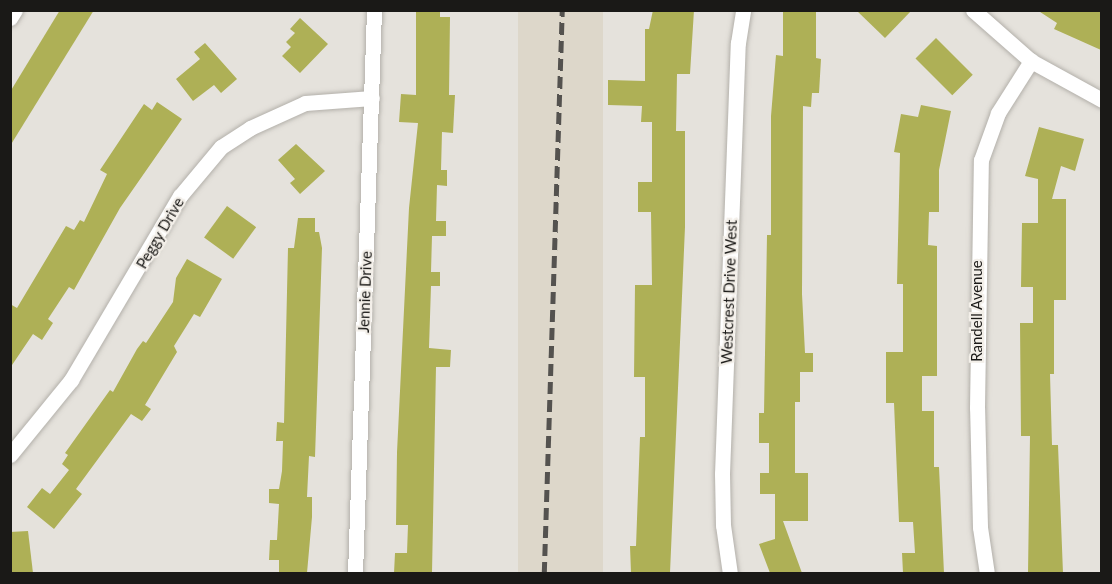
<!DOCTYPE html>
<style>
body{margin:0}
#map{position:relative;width:1112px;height:584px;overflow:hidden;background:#e5e2dc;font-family:Lato,sans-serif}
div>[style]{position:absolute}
.built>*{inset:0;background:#ddd7ca;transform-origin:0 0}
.building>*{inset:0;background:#aeb056;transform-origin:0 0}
.roads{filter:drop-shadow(0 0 2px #b3b0aa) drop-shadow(0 0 2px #b3b0aa)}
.street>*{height:15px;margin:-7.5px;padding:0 7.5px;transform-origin:7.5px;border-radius:7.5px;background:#fff}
.rail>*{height:4.5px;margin-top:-2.25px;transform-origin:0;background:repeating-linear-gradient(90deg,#54524f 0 12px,transparent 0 18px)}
span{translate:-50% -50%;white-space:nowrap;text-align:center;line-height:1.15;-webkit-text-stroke:4.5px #f3efe9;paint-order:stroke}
.street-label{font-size:15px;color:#1a1917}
.frame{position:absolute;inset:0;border:12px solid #1a1917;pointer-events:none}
</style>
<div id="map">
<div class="built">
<i style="left:518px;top:11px;width:85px;height:562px"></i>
</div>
<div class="building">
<i style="clip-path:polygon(60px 10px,94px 10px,10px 146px,10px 92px)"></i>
<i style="clip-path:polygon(416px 10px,440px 10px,440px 17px,450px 17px,449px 95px,455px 95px,453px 133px,442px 132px,441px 170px,447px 170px,447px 186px,437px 185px,436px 221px,446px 221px,446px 236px,432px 236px,431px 272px,440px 272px,440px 286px,431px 286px,429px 348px,451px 350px,450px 367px,436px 367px,432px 573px,394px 573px,395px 553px,407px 553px,408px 525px,396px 525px,397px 452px,409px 208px,418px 123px,399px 122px,401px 94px,416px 95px)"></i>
<i style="clip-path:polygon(653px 10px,694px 10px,690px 74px,677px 74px,676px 131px,685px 131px,685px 227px,670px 573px,631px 573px,630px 546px,636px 546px,640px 437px,645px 437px,645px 377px,634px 377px,635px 285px,652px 285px,651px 212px,638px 212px,638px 182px,652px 182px,652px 122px,641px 122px,642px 106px,608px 105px,608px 80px,645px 81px,645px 29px,649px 29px)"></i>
<i style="clip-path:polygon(783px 10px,816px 10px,816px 58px,821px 59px,819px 93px,812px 93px,811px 107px,803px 106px,802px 294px,805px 353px,813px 353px,813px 372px,800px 372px,800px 402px,795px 402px,795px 473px,808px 473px,808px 521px,783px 521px,802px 573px,770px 573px,759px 544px,775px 539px,775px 494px,760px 494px,760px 473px,769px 473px,769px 443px,759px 443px,759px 413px,764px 413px,767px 235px,771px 235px,771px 116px,776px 55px,783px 56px)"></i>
<i style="clip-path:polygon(856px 10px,912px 10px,885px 38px)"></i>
<i style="clip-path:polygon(1037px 10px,1101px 10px,1101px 50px,1054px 29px,1057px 23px)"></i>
<i style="clip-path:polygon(300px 18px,328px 44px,300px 73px,282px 56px,291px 47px,286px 42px,295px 33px,290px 29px)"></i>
<i style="left:936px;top:38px;width:52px;height:29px;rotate:45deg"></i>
<i style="clip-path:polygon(205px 43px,237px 79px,221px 93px,214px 85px,193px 101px,176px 79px,200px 59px,194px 52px)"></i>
<i style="clip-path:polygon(157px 102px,182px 119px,120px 208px,74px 290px,69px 287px,48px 319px,53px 323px,42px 340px,33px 334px,10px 368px,10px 304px,17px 308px,66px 226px,74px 230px,80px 220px,84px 222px,107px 174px,100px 170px,144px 104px,152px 110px)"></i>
<i style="clip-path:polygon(921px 105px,951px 111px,939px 170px,939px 212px,929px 212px,928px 245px,937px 246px,937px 376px,922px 376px,922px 411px,934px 411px,934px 467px,939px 467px,944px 573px,903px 573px,902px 553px,915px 553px,913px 522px,899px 522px,894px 403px,886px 403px,886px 352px,903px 352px,903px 284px,897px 284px,900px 153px,894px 152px,901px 114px,918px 117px)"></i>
<i style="clip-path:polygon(1039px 127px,1084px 139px,1075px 171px,1061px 166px,1052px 199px,1066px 199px,1066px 300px,1054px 300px,1054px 374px,1050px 374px,1052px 445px,1058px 445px,1063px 573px,1028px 573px,1030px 436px,1021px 436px,1020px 323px,1033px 323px,1033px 287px,1021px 287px,1022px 223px,1038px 223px,1038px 179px,1025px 176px)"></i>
<i style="clip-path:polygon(296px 144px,325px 171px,300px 194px,290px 183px,295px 179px,278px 160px)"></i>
<i style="left:227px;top:206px;width:36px;height:39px;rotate:36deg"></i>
<i style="clip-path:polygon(298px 218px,315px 218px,315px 232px,319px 232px,322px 248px,315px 457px,309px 456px,307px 497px,312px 497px,312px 517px,307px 573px,279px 573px,279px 560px,269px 560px,270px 540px,277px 540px,279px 504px,269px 503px,269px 489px,279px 489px,282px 471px,283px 441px,276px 441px,277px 422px,284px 423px,288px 248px,294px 248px)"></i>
<i style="clip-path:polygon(187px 259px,222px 279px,200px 317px,194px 314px,174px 346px,177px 352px,145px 405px,151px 409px,142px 421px,131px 414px,76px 489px,82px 494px,54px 529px,27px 507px,42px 488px,50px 494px,69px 470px,62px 464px,68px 455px,65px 453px,110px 390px,113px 392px,137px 349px,143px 341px,146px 343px,173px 302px,176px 278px)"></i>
<i style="clip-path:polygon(28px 531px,33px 573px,10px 573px,10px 532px)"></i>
</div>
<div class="roads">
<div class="street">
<i style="left:973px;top:10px;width:77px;rotate:41.3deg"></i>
<i style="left:1031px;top:61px;width:81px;rotate:28.8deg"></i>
<i style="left:10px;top:18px;width:9px;rotate:-58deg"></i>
<i style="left:10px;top:455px;width:97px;rotate:-50.9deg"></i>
<i style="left:71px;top:380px;width:214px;rotate:-59.4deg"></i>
<i style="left:180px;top:196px;width:64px;rotate:-50.1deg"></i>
<i style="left:221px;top:147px;width:35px;rotate:-33deg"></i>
<i style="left:250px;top:128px;width:60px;rotate:-24.4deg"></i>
<i style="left:305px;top:103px;width:67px;rotate:-4.3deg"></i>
<i style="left:355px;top:574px;width:564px;rotate:-88.07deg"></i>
<i style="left:730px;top:574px;width:49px;rotate:-98.1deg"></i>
<i style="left:723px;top:525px;width:51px;rotate:-91.1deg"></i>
<i style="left:722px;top:474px;width:431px;rotate:-87.9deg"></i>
<i style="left:738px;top:43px;width:33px;rotate:-81deg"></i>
<i style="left:987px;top:574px;width:48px;rotate:-98.5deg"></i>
<i style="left:980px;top:527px;width:119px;rotate:-91.4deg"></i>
<i style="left:977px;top:408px;width:248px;rotate:-89.1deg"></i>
<i style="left:981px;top:160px;width:50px;rotate:-70.1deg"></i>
<i style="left:998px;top:113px;width:62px;rotate:-57.6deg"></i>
</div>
</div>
<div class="rail">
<i style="left:544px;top:574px;width:564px;rotate:-88.17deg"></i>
</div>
<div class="street-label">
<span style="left:160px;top:233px;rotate:-60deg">Peggy Drive</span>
<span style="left:365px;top:292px;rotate:-88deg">Jennie Drive</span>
<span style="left:729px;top:292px;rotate:-88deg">Westcrest Drive West</span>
<span style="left:977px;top:311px;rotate:-90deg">Randell Avenue</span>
</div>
<div class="frame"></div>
</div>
